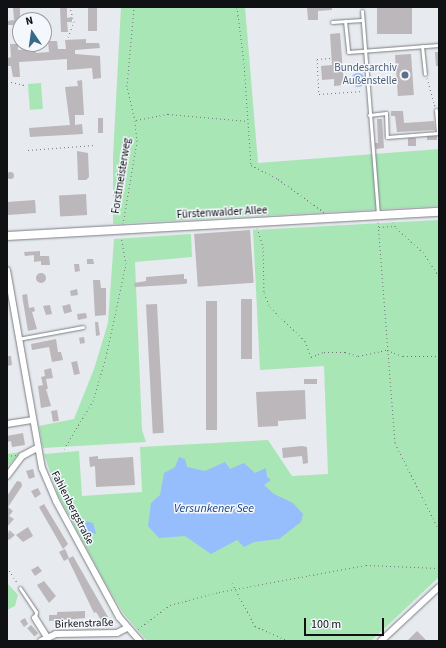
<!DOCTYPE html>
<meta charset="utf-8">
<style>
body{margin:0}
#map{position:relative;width:446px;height:648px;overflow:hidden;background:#e7eaee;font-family:"Source Sans 3",sans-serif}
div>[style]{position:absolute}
.green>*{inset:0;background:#a8e6b6;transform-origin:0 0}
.water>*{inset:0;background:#96bdfc}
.round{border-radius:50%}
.building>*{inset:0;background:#bbb7ba;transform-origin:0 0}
.path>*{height:1px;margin-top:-0.5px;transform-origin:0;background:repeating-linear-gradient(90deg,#75777a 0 1px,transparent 0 4px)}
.roads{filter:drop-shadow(0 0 1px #7a7d81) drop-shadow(0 0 1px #7a7d81)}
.service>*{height:3px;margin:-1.5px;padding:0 1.5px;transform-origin:1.5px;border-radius:1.5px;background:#fff}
.minor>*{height:6px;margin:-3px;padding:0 3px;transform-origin:3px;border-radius:3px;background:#fff}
.secondary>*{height:8px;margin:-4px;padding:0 4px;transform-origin:4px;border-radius:4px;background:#fff}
.dots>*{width:11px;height:11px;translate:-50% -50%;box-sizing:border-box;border:2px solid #f4f7fc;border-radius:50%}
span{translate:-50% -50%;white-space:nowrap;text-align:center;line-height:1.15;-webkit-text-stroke:3px #f4f7fc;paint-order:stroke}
.service-label{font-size:11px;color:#4e5e75}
.right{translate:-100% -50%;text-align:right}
.street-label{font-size:11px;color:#101113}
.water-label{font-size:12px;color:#164189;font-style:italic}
.frame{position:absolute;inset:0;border:8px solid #101113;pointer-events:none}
.north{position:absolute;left:12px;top:12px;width:40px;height:40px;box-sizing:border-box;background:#f4f7fc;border:1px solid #999b9f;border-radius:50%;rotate:347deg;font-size:11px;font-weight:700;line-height:16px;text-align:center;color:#101113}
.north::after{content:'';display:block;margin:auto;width:14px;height:18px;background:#366a87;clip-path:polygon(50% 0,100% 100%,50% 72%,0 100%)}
.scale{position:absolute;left:304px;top:618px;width:80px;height:18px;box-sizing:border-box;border:2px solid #101113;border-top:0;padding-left:5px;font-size:12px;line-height:14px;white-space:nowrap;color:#101113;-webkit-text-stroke:3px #f4f7fc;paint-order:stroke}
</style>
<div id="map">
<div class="green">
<i style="clip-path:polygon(121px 7px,245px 7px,258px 163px,439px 149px,439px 206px,113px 224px,113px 156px)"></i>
<i style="left:41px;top:83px;width:26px;height:13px;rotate:86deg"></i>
<i style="clip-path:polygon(439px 220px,439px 577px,371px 641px,147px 641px,123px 613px,107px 586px,58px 495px,44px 454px,79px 451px,82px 496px,142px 492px,140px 447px,268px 440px,292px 476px,328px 474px,324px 366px,260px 370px,253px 230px)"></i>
<i style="clip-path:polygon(191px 234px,192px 257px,135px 262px,142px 430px,146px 442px,43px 448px,39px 426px,74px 419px,94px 369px,108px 323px,114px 239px)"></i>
<i style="clip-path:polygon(21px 452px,7px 467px,7px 454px)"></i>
<i style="clip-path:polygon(7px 583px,18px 595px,15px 606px,7px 610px)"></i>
</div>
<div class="water">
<i class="round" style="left:351px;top:73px;width:14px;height:14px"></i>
<i style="clip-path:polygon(179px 457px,185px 459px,187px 467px,205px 471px,225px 462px,230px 469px,244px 463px,255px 473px,266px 468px,267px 477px,271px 480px,264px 485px,274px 494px,293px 503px,303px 514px,301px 522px,279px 539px,254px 542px,244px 547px,237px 540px,211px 554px,185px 536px,159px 538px,148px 526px,151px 503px,160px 495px,164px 473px,175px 467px)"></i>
<i style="clip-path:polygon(85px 521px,93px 523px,96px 534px,85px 531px,80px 522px)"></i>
</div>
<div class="building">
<i style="clip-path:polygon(13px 7px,20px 7px,20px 35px,15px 35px,14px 25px,7px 25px,7px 21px,14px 20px)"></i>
<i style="clip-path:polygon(60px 7px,67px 7px,67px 18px,72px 17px,72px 22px,67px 22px,68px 32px,61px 32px)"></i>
<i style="left:88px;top:7px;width:9px;height:24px"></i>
<i style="clip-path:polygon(307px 7px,332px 7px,332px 10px,318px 11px,318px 20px,308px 20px)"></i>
<i style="left:377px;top:7px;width:35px;height:27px"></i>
<i style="clip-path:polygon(340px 33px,344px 85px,334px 86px,334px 79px,322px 80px,321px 66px,332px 65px,330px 34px)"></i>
<i style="clip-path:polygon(86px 39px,86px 43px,99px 43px,100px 48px,75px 50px,75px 54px,100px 56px,101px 78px,93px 79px,92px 68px,67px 70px,67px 59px,19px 62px,20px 77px,13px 77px,11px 66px,7px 66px,7px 58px,11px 57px,10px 44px,18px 44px,18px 50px,28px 49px,28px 44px,36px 44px,36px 53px,49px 52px,48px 41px,57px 41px,58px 49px,66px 49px,65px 40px)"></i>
<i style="clip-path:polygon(435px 52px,439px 52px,439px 66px,436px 66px)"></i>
<i style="left:411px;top:54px;width:41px;height:16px;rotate:86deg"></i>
<i style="clip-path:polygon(82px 80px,84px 115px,75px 115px,75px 125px,82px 124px,83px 134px,30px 137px,29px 128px,70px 125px,65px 87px,78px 86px,77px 81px)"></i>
<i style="clip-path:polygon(391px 111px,403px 111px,404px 123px,434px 121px,435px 130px,397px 132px,395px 116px,391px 116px)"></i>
<i style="left:98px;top:118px;width:5px;height:15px"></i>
<i style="clip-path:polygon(377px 119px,382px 119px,384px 148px,376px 149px,375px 143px,378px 143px)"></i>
<i style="left:437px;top:136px;width:4px;height:10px;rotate:90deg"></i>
<i style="left:408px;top:138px;width:8px;height:8px"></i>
<i style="clip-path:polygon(77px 151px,88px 153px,89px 177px,86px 180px,78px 180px)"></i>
<i class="round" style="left:6.5px;top:171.5px;width:7px;height:7px"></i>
<i style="left:86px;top:194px;width:21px;height:27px;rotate:87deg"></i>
<i style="left:35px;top:200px;width:13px;height:28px;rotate:86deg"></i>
<i style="left:250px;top:230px;width:53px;height:56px;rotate:86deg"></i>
<i style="clip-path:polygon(40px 251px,40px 256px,49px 256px,50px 265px,41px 265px,41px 261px,34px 262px,34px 255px,25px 256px,24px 252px)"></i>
<i style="clip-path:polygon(87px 259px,93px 259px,94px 264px,87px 264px)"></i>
<i style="clip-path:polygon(74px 264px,79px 264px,80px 271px,75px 272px)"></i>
<i class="round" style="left:36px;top:273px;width:10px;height:10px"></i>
<i style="clip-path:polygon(184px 274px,184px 279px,187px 279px,187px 283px,185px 284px,135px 287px,134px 283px,146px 281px,146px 277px)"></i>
<i style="clip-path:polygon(93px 280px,100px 280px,101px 288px,106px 288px,106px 315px,95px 316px)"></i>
<i style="clip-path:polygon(77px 289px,78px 295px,71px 296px,70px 291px)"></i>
<i style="clip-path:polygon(27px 294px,29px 308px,34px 307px,35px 311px,32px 312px,37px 329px,28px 331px,22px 295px)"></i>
<i style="left:241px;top:299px;width:11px;height:60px"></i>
<i style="left:206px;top:301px;width:11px;height:129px"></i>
<i style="left:70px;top:304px;width:8px;height:8px;rotate:76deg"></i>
<i style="left:157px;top:304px;width:129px;height:11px;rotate:87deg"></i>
<i style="clip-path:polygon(50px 305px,52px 314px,46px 315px,43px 306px)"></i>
<i style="clip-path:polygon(86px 313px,87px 318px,78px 320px,77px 314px)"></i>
<i style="clip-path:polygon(95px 322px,98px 322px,100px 335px,96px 336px)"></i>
<i style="left:84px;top:337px;width:6px;height:5px;rotate:81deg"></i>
<i style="clip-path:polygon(56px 339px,58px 352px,61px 352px,63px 360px,52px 362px,49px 347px,32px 350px,31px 344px)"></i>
<i style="clip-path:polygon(7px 356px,11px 356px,12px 365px,7px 366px)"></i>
<i style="left:77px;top:361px;width:13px;height:6px;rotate:77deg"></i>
<i style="clip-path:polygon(51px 368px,53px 378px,46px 379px,48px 389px,46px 389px,51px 406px,41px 408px,38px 386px,43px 385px,41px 377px,45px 376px,44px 370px)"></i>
<i style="left:304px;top:379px;width:13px;height:5px"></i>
<i style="clip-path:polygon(305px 390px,306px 419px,278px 421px,278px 426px,258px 427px,256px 392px)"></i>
<i style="left:57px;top:410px;width:11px;height:6px;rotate:80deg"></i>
<i style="clip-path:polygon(23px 433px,25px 445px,12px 447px,11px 441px,7px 442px,7px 436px)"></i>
<i style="clip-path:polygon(302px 446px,307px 447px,308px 463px,303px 464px,302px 456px,283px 458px,282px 448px)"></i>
<i style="clip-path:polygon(98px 456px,98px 459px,133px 457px,135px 485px,96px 487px,95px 466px,90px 467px,89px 457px)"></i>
<i style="clip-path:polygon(33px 469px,35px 477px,29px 479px,26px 471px)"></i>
<i style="clip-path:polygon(17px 481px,21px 482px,22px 486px,8px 507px,13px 511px,9px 516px,14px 519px,7px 527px,7px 496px)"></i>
<i style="clip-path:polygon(38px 488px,41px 494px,35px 498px,31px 491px)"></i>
<i style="clip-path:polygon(44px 504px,68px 544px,63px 549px,39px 507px)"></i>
<i style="clip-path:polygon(28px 527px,33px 536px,23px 542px,16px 535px)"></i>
<i style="clip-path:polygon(9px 530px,15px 535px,9px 540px,7px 538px)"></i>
<i style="clip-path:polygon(65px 549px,69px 558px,64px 561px,59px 552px)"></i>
<i style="clip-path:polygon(73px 556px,108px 617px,101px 620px,96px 612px,94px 613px,68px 559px)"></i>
<i style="clip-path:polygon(38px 566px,42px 571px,35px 576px,31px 570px)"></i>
<i style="clip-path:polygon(44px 581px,56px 596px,49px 603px,37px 585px)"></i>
<i style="clip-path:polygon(85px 611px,85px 618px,49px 621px,49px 615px,57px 615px,57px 612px)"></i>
<i style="clip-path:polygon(25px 618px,28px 624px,24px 627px,20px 621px)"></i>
<i style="left:31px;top:625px;width:11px;height:5px;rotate:49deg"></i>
<i style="clip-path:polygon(417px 631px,427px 641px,407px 641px)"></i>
</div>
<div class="path">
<i style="left:237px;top:7px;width:56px;rotate:82.9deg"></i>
<i style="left:244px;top:63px;width:102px;rotate:86.1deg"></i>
<i style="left:251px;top:165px;width:30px;rotate:27deg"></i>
<i style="left:278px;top:179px;width:57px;rotate:35.7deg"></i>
<i style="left:68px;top:37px;width:16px;rotate:-68deg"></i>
<i style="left:74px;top:22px;width:16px;rotate:-105deg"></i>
<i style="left:330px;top:58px;width:13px;rotate:176deg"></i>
<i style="left:317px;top:59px;width:35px;rotate:87deg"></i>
<i style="left:319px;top:94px;width:44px;rotate:-3.9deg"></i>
<i style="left:340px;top:69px;width:21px;rotate:-5deg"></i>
<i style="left:427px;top:78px;width:29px;rotate:74deg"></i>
<i style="left:7px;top:81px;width:18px;rotate:13deg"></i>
<i style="left:136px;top:120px;width:33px;rotate:-11deg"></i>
<i style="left:168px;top:114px;width:80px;rotate:5deg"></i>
<i style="left:28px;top:150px;width:67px;rotate:-4.3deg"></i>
<i style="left:378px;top:222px;width:222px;rotate:85.6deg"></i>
<i style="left:395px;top:443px;width:97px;rotate:63.2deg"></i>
<i style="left:393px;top:222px;width:7px;rotate:63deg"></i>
<i style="left:396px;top:228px;width:36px;rotate:42deg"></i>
<i style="left:423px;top:252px;width:30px;rotate:57deg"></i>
<i style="left:123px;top:224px;width:84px;rotate:-80.4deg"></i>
<i style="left:137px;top:141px;width:20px;rotate:-96deg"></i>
<i style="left:135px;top:121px;width:36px;rotate:-103deg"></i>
<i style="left:127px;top:86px;width:79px;rotate:-84.9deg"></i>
<i style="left:379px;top:227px;width:15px;rotate:-4deg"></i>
<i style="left:257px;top:228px;width:20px;rotate:72deg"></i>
<i style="left:263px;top:247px;width:46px;rotate:88.8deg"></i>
<i style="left:264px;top:293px;width:15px;rotate:67deg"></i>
<i style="left:270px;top:307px;width:49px;rotate:44.2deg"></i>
<i style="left:305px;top:341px;width:17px;rotate:69deg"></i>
<i style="left:311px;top:357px;width:14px;rotate:-21deg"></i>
<i style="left:324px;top:352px;width:21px"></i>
<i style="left:345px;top:352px;width:14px;rotate:17deg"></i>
<i style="left:358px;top:356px;width:30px;rotate:-12deg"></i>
<i style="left:387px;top:350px;width:17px;rotate:21deg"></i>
<i style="left:403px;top:356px;width:36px"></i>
<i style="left:64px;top:449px;width:56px;rotate:-58.9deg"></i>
<i style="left:93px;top:401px;width:46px;rotate:-73.5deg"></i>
<i style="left:106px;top:357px;width:95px;rotate:-77.9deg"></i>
<i style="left:126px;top:264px;width:28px;rotate:-100deg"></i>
<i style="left:7px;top:456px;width:9px;rotate:-6deg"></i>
<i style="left:7px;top:567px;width:20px;rotate:57deg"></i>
<i style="left:232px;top:583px;width:49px;rotate:61.9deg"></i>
<i style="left:255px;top:626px;width:37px;rotate:24deg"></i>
<i style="left:138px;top:629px;width:40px;rotate:-37deg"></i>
<i style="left:170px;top:605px;width:51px;rotate:-14.9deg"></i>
<i style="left:219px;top:592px;width:149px;rotate:-10.4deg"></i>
<i style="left:366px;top:565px;width:73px;rotate:2.4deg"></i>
</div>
<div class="roads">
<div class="service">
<i style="left:362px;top:11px;width:204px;rotate:85.5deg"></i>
<i style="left:345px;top:21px;width:31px;rotate:84deg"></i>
<i style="left:348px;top:52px;width:91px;rotate:-4.4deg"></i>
<i style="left:332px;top:22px;width:30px;rotate:-4deg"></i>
<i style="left:422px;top:46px;width:28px;rotate:84deg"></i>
<i style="left:369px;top:115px;width:17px;rotate:-7deg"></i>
<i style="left:386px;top:113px;width:24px;rotate:88deg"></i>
<i style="left:387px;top:137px;width:51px;rotate:-4.5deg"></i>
<i style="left:438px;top:133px;width:23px;rotate:-95deg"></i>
<i style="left:18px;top:339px;width:66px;rotate:-10.5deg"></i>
<i style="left:20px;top:588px;width:29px;rotate:56deg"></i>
<i style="left:36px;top:612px;width:6px;rotate:99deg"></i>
</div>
<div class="minor">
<i style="left:7px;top:270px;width:201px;rotate:80deg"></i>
<i style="left:42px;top:468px;width:36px;rotate:67deg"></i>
<i style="left:56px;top:501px;width:132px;rotate:61.5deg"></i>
<i style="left:119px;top:617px;width:32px;rotate:49deg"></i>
<i style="left:7px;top:424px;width:25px;rotate:-9deg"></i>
<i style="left:7px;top:476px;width:25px;rotate:-53deg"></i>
<i style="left:22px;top:456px;width:17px;rotate:-28deg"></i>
<i style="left:35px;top:618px;width:22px;rotate:58deg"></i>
<i style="left:41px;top:641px;width:17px;rotate:-25deg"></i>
<i style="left:56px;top:634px;width:61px;rotate:-0.9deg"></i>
<i style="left:117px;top:633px;width:11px;rotate:-27deg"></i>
<i style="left:381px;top:641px;width:79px;rotate:-43deg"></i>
</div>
<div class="secondary">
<i style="left:7px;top:236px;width:433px;rotate:-3.2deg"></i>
</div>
</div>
<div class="dots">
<i style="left:405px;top:75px;background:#5c6f8a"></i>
</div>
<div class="service-label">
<span class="right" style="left:397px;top:75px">Bundesarchiv<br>Außenstelle</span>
</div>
<div class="street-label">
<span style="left:122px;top:176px;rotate:-81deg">Forstmeisterweg</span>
<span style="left:222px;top:213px;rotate:-3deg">Fürstenwalder Allee</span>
<span style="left:72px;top:508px;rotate:63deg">Fahlenbergstraße</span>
<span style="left:84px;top:624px;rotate:-2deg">Birkenstraße</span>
</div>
<div class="water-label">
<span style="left:214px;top:509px">Versunkener See</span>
</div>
<div class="frame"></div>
<div class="north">N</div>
<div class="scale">100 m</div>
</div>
